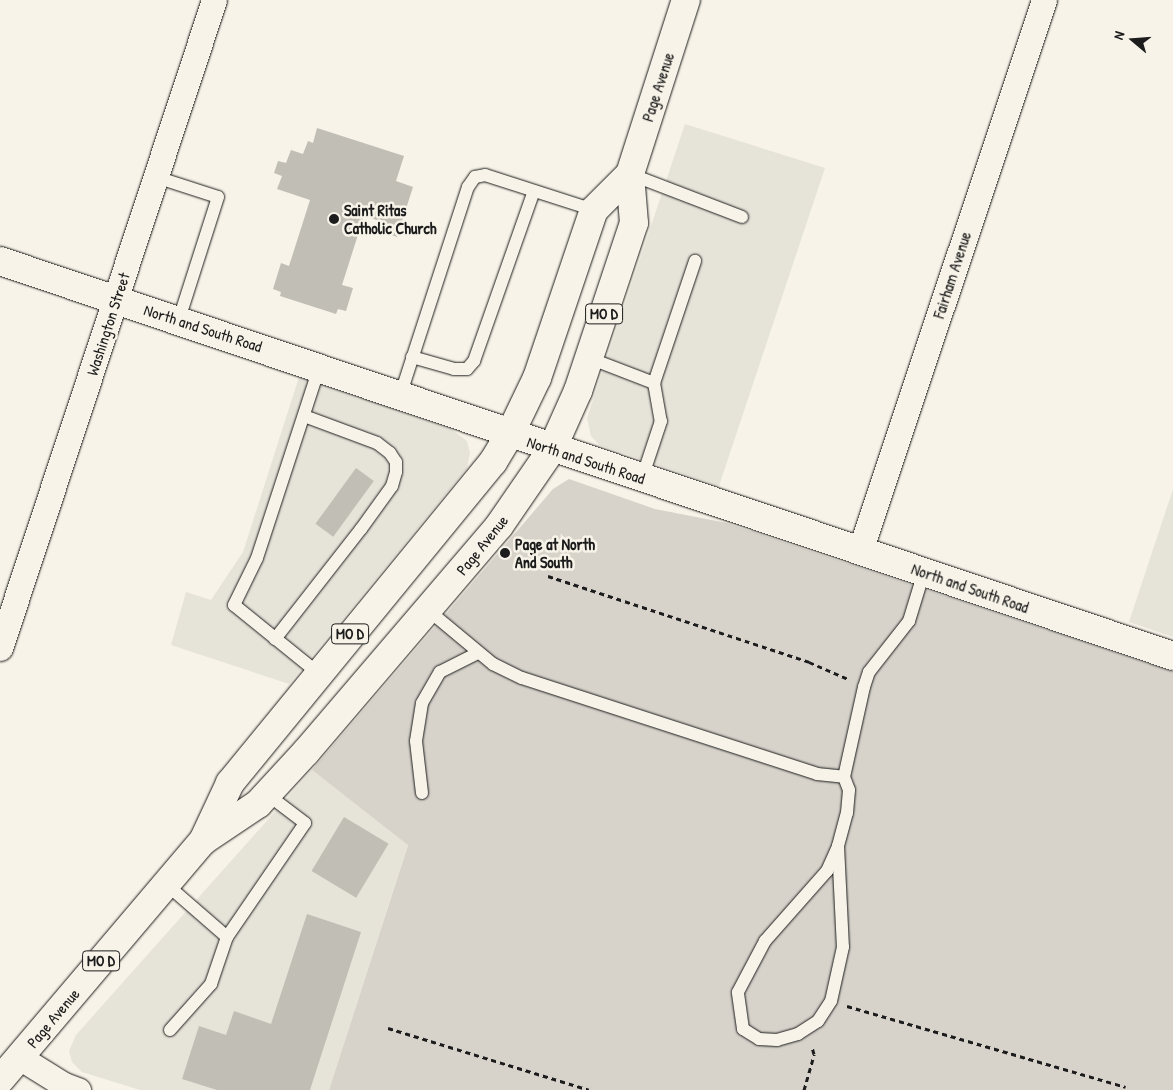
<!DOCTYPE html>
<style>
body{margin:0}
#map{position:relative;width:1173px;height:1090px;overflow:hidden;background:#f7f3e8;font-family:"Patrick Hand",sans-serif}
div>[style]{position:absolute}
.built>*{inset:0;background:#e6e3d9}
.green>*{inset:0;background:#d7d3cb}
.building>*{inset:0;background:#c0beb5;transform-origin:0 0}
.path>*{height:3px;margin-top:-1.5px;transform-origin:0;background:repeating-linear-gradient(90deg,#1c1c1c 0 5px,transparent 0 9px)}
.roads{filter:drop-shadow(0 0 1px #1c1c1c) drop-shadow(0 0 1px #1c1c1c)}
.lane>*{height:12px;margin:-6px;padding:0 6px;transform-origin:6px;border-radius:6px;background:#f7f3e8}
.street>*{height:25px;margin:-12.5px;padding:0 12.5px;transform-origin:12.5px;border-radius:12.5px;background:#f7f3e8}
.secondary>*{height:28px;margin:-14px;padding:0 14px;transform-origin:14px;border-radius:14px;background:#f7f3e8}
.primary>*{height:28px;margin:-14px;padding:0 14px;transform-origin:14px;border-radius:14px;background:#f7f3e8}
.dots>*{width:14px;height:14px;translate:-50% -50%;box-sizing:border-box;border:2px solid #f7f3e8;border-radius:50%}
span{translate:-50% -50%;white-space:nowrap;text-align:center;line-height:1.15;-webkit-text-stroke:5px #f7f3e8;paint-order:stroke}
.shield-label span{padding:1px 4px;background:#f7f3e8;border:1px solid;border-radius:4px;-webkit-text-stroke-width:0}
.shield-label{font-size:15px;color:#1c1c1c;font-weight:700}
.street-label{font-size:16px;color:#1c1c1c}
.poi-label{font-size:16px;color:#1c1c1c;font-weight:700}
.left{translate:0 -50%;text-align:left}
.north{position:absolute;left:1108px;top:15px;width:50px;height:50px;-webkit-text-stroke:4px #f7f3e8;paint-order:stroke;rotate:288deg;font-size:14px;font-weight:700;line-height:20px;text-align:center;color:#1c1c1c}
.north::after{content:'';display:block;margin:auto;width:18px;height:22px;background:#1c1c1c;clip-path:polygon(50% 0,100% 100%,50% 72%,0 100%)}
</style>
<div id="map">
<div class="built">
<i style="clip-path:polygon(685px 124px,825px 168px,719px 486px,599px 445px,591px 436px,587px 418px)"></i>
<i style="clip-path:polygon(299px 377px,451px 429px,467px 441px,470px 453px,467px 468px,289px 684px,171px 645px,186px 592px,211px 600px,243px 552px)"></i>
<i style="clip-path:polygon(1173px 489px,1173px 637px,1129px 622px)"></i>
<i style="clip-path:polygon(312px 770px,408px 844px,329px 1090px,140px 1090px,82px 1072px,72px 1062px,69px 1051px,76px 1035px)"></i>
</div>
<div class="green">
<i style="clip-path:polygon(569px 479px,655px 509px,727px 523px,1173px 672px,1173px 1090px,329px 1090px,408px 845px,312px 770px,553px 489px)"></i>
</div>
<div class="building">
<i style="clip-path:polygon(317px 128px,404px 156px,396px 181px,413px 187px,397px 237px,381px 231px,383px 222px,364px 216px,342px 285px,353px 288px,346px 311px,338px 309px,336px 314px,280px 296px,281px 292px,273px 289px,281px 263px,289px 266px,310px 200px,277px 189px,282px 176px,274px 173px,278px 161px,286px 163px,291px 150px,303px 154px,308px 141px,313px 143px)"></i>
<i style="left:356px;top:468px;width:22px;height:69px;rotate:36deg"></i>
<i style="left:344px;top:817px;width:52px;height:63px;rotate:31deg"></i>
<i style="clip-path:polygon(307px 914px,361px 932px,310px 1090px,217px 1090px,182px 1079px,199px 1026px,226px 1035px,234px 1011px,271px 1024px)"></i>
</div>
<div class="path">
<i style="left:548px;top:576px;width:275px;rotate:18.2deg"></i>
<i style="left:809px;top:662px;width:43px;rotate:23.6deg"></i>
<i style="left:847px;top:1006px;width:290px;rotate:16.2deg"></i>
<i style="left:388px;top:1028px;width:210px;rotate:17.1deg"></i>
<i style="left:804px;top:1090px;width:37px;rotate:-74deg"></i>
<i style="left:814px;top:1054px;width:7px;rotate:-106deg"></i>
</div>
<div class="roads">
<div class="lane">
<i style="left:630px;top:174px;width:120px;rotate:21deg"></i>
<i style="left:156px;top:177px;width:65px;rotate:17.9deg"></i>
<i style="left:218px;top:197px;width:128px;rotate:107.7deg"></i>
<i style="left:412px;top:357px;width:44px;rotate:15.9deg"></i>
<i style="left:454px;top:369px;width:13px"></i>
<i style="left:467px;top:369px;width:11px;rotate:-49deg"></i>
<i style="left:474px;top:361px;width:180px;rotate:-70.6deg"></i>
<i style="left:589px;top:358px;width:70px;rotate:21deg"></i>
<i style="left:654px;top:383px;width:39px;rotate:80deg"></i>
<i style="left:661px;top:421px;width:60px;rotate:108.4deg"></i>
<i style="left:654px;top:383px;width:129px;rotate:-71.4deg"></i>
<i style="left:400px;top:396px;width:220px;rotate:-72deg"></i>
<i style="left:468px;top:187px;width:12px;rotate:-55deg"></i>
<i style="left:475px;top:177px;width:10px;rotate:-11deg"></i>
<i style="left:485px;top:175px;width:114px;rotate:17.8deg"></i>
<i style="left:428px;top:610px;width:85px;rotate:39.7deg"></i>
<i style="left:493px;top:664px;width:32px;rotate:26deg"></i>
<i style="left:522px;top:678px;width:310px;rotate:18deg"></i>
<i style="left:817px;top:774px;width:27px;rotate:6deg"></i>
<i style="left:275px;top:639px;width:140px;rotate:-52deg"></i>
<i style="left:361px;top:529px;width:53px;rotate:-54.2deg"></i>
<i style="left:392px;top:486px;width:15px;rotate:-74deg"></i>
<i style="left:396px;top:472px;width:10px;rotate:-90deg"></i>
<i style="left:396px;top:462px;width:11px;rotate:-124deg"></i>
<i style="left:390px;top:453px;width:16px;rotate:-142deg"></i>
<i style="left:377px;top:443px;width:78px;rotate:-159.7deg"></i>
<i style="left:318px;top:673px;width:108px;rotate:-141deg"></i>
<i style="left:234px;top:605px;width:52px;rotate:-63.9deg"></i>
<i style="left:257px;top:558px;width:200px;rotate:-71.9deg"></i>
<i style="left:422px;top:793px;width:52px;rotate:-96.6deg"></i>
<i style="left:416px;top:741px;width:38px;rotate:-81deg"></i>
<i style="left:422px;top:703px;width:36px;rotate:-60deg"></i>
<i style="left:440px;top:672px;width:42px;rotate:-26.6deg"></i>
<i style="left:838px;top:846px;width:101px;rotate:87.2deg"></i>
<i style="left:843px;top:947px;width:55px;rotate:102.5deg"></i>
<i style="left:831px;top:1001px;width:24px;rotate:123deg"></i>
<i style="left:818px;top:1021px;width:24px;rotate:147deg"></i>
<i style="left:798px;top:1034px;width:22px;rotate:164deg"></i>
<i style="left:777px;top:1040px;width:18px;rotate:-177deg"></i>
<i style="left:759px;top:1039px;width:19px;rotate:-148deg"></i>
<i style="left:743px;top:1029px;width:37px;rotate:-98deg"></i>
<i style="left:738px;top:992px;width:58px;rotate:-62.1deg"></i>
<i style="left:765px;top:941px;width:94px;rotate:-48.5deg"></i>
<i style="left:827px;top:871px;width:27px;rotate:-66deg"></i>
<i style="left:838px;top:846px;width:34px;rotate:-75deg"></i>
<i style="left:847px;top:813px;width:23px;rotate:-85deg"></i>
<i style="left:849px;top:790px;width:14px;rotate:-111deg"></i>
<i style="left:844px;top:777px;width:92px;rotate:-77.5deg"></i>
<i style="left:864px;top:687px;width:16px;rotate:-72deg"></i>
<i style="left:869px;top:672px;width:65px;rotate:-51.9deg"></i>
<i style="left:909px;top:621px;width:51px;rotate:-73deg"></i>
<i style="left:166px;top:884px;width:81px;rotate:41deg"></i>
<i style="left:170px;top:1030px;width:62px;rotate:-48.3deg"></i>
<i style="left:211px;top:984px;width:50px;rotate:-71.2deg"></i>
<i style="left:227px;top:937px;width:138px;rotate:-55.6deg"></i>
<i style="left:305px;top:823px;width:48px;rotate:-142.7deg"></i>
</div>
<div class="street">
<i style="left:860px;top:551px;width:581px;rotate:-71.53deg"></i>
<i style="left:0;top:648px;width:682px;rotate:-71.72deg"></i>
<i style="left:19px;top:1057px;width:53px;rotate:31.9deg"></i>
<i style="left:64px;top:1085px;width:15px;rotate:20deg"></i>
</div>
<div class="secondary">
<i style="left:0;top:261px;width:1238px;rotate:18.61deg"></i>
</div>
<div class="primary">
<i style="left:204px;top:840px;width:65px;rotate:-33.7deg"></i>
<i style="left:258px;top:804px;width:71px;rotate:-47.3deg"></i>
<i style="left:306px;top:752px;width:297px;rotate:-49.5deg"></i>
<i style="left:499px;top:526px;width:93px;rotate:-55.5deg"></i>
<i style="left:552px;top:449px;width:64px;rotate:-65.9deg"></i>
<i style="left:578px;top:391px;width:177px;rotate:-71.6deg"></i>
<i style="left:634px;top:223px;width:49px;rotate:-94.7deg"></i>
<i style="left:630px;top:174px;width:183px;rotate:-72.2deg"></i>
<i style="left:0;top:1080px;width:314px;rotate:-49.7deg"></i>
<i style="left:203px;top:841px;width:64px;rotate:-65deg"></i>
<i style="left:230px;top:783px;width:415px;rotate:-50.7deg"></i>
<i style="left:493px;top:462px;width:33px;rotate:-59deg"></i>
<i style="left:510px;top:434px;width:62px;rotate:-64.3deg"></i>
<i style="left:537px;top:378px;width:177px;rotate:-71.3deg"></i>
<i style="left:594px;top:210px;width:51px;rotate:-45deg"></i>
</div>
</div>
<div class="dots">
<i style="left:334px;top:219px;background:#1c1c1c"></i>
<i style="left:505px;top:553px;background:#1c1c1c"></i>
</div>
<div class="shield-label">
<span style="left:604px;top:314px">MO D</span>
<span style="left:350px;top:634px">MO D</span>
<span style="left:101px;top:961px">MO D</span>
</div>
<div class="street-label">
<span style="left:658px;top:87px;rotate:-72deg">Page Avenue</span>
<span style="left:952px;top:275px;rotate:-72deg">Fairham Avenue</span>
<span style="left:108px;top:324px;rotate:-72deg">Washington Street</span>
<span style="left:203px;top:328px;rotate:18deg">North and South Road</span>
<span style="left:586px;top:460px;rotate:18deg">North and South Road</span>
<span style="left:482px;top:545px;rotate:-51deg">Page Avenue</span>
<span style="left:970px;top:588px;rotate:19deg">North and South Road</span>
<span style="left:53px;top:1018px;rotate:-50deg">Page Avenue</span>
</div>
<div class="poi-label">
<span class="left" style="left:344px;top:219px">Saint Ritas<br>Catholic Church</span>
<span class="left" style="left:515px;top:553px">Page at North<br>And South</span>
</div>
<div class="north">N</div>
</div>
